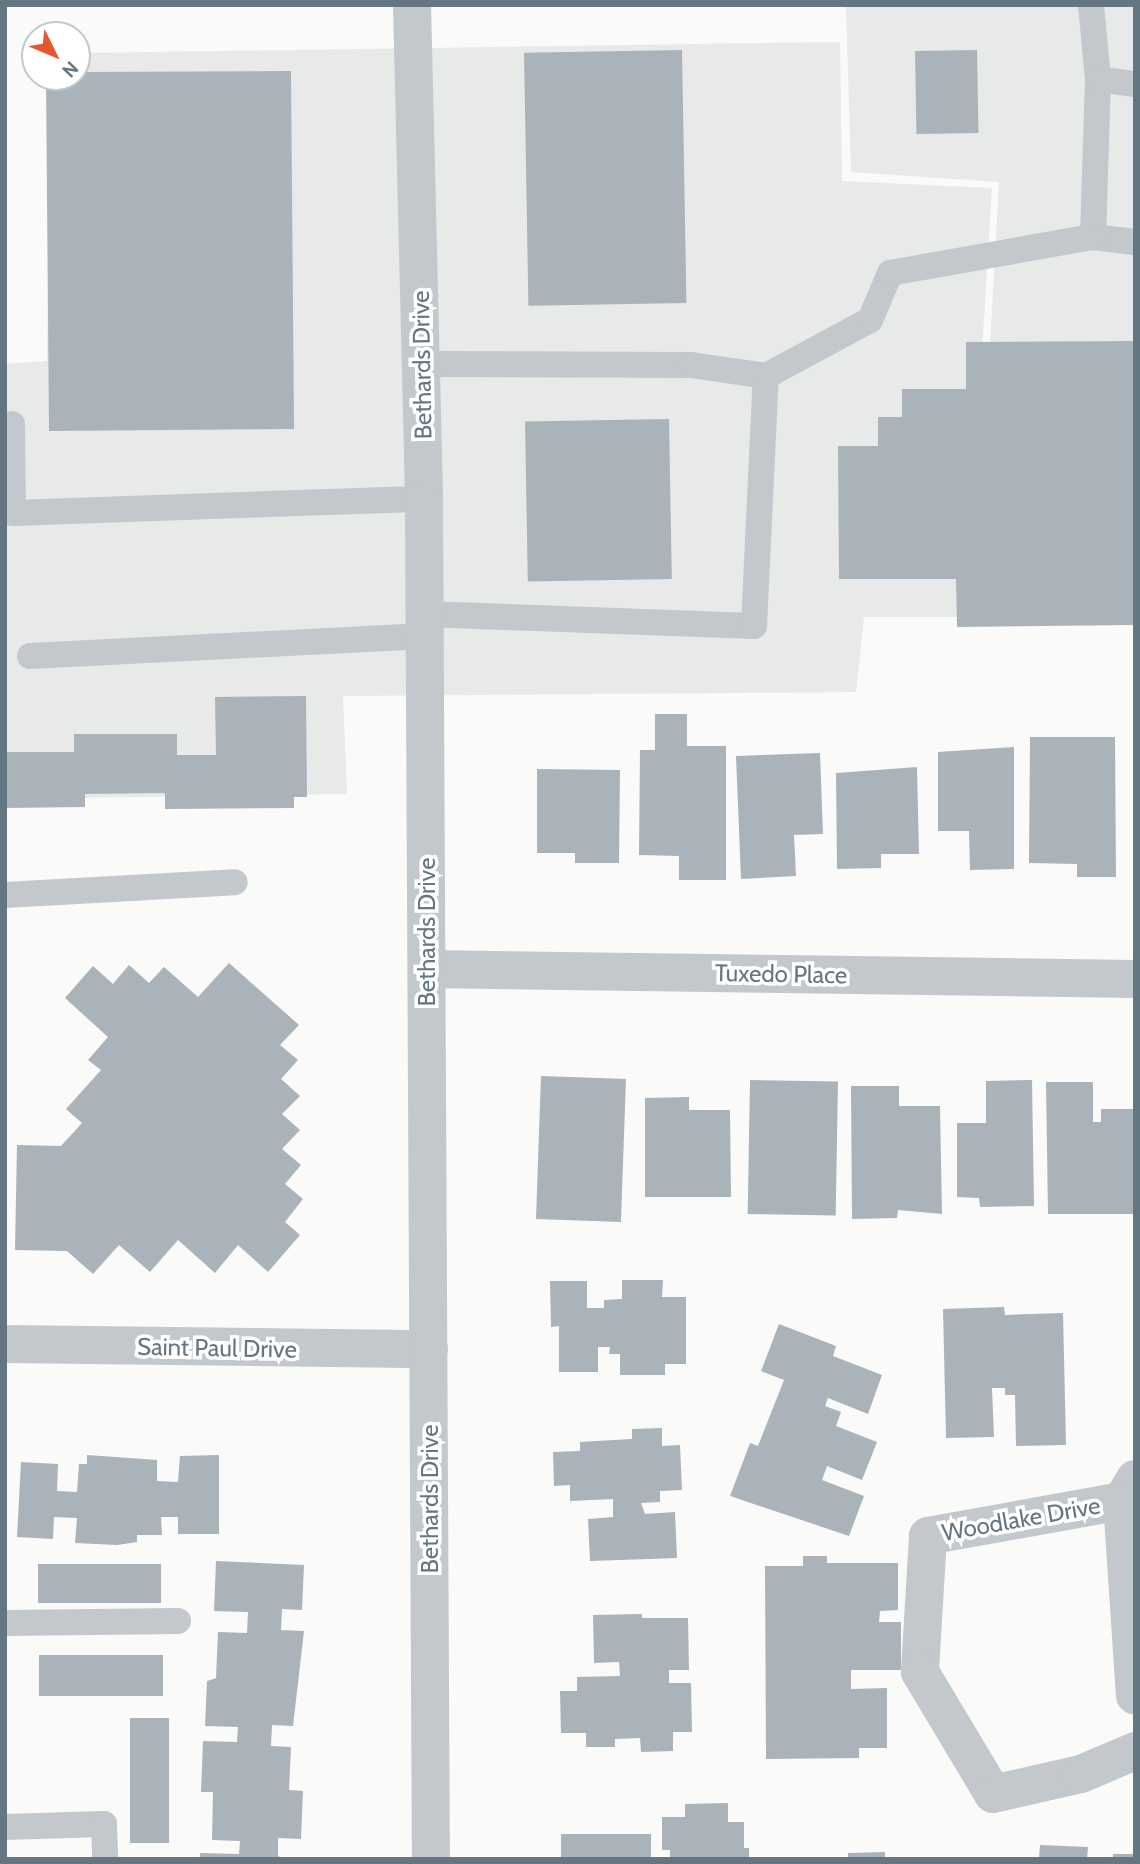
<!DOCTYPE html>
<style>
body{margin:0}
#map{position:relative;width:1140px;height:1864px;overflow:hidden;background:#fafaf8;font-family:Cabin,sans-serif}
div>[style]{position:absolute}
.built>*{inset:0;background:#e8e9e9}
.building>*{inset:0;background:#aab3b9;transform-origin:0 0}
.service>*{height:26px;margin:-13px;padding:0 13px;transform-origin:13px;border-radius:13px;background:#c3c8cc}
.minor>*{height:38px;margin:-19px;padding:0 19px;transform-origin:19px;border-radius:19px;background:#c3c8cc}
.tertiary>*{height:38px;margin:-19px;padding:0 19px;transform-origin:19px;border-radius:19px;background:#c3c8cc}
span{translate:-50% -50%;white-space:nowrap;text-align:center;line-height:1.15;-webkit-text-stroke:7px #fff;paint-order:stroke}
.street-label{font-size:24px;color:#657683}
.frame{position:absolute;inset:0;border:7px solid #657683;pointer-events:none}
.north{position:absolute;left:21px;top:21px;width:70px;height:70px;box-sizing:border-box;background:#fff;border:2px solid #c1c8cd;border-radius:50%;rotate:133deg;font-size:19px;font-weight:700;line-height:28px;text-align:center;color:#657683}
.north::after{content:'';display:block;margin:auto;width:24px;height:32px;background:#e4572e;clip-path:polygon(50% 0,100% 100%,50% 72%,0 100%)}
</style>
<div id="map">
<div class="built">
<i style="clip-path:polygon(846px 5px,1135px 5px,1135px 616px,975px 617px,999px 182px,851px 172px)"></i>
<i style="clip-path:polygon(840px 42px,842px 181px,992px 188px,966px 617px,864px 617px,856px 692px,343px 696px,347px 794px,5px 799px,5px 364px,47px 361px,50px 77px,77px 77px,77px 53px)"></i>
</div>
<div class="building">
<i style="left:682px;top:50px;width:253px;height:158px;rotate:89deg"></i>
<i style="left:977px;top:50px;width:83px;height:62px;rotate:89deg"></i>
<i style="clip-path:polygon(291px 71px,294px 429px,49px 431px,46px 77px,77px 77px,77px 72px)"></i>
<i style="clip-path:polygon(1135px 341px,1135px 625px,957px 627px,956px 579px,839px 579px,838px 446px,878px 446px,878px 417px,902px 417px,902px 389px,966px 389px,966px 342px)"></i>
<i style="left:669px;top:419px;width:160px;height:144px;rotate:89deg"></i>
<i style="clip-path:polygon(306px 696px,307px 797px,294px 797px,294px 808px,165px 809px,165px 793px,85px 794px,85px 807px,5px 808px,5px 752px,74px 752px,74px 734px,177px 734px,177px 755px,216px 755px,215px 697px)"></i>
<i style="clip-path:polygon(655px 714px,687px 714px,687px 746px,726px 746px,726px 880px,679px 880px,679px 856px,639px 855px,640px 750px,655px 750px)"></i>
<i style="clip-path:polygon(1030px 737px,1115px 737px,1116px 877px,1077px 877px,1077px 864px,1029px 863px)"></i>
<i style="clip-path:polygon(1014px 747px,1014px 869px,970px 870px,969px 831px,938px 831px,938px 752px)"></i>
<i style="clip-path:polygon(820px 753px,823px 834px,794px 835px,796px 876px,741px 879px,736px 756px)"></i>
<i style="clip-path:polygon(917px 767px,919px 854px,881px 854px,881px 868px,837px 869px,836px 773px)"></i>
<i style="clip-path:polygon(537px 769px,620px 770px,619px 863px,575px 863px,575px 853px,537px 853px)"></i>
<i style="clip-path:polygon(229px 963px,299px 1025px,280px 1045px,298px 1060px,281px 1079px,300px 1096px,282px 1114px,300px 1130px,282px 1149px,301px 1165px,285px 1184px,303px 1199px,285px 1222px,300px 1235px,268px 1272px,238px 1245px,215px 1273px,178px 1240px,150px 1272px,119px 1245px,93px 1274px,67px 1251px,15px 1250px,17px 1145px,61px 1146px,82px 1123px,66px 1109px,101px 1070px,88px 1060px,108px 1037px,65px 998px,93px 966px,113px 984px,129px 965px,149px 983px,164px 967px,198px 997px)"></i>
<i style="left:541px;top:1076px;width:85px;height:143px;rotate:2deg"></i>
<i style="left:750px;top:1080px;width:88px;height:134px;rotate:1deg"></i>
<i style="clip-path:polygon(1032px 1080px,1034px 1206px,980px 1207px,979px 1198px,957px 1197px,957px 1123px,986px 1123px,986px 1081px)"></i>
<i style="clip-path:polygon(1046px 1082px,1093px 1082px,1093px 1122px,1101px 1122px,1101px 1109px,1135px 1109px,1135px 1214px,1048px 1214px)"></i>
<i style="clip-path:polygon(851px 1086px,899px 1086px,899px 1106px,940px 1106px,942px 1214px,898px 1210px,897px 1218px,852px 1219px)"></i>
<i style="clip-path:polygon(689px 1097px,689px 1110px,730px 1110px,731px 1197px,645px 1197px,645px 1098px)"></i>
<i style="clip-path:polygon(622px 1280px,663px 1280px,662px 1297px,686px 1297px,686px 1364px,665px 1364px,665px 1375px,620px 1375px,620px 1354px,609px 1354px,610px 1347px,598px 1347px,598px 1372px,559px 1372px,559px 1326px,551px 1327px,550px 1281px,587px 1281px,587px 1308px,604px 1308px,604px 1300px,622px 1299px)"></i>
<i style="clip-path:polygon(1004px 1307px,1005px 1315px,1063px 1313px,1066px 1445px,1016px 1446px,1015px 1395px,1005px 1395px,1005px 1388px,992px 1388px,994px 1437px,946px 1438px,943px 1309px)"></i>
<i style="clip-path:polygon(779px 1324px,836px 1346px,833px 1356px,882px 1375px,868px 1414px,828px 1398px,825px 1406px,841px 1412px,836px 1426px,877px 1442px,862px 1480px,827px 1466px,822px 1480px,864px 1496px,849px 1536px,730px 1496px,750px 1443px,758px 1446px,784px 1380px,761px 1371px)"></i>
<i style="clip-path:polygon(662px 1428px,662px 1446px,680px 1445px,682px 1490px,660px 1491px,660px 1502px,641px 1503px,645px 1514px,675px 1512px,677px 1558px,590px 1561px,588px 1519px,613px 1517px,613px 1499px,570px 1501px,570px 1485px,554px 1486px,553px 1452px,580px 1451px,580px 1442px,632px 1439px,632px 1429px)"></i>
<i style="clip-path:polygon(87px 1455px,157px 1460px,157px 1481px,178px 1482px,180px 1456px,219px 1455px,219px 1534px,178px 1534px,178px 1517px,161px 1517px,162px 1535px,137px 1535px,137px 1542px,117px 1545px,75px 1543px,77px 1518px,54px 1517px,53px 1539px,17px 1537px,21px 1462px,58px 1464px,57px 1491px,77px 1492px,79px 1464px,87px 1464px)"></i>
<i style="clip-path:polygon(803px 1556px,827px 1556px,827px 1563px,898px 1563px,898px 1610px,880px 1611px,879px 1622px,901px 1622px,901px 1670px,851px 1670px,851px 1689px,887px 1688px,887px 1748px,859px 1748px,859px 1758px,766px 1759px,765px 1566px,803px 1566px)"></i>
<i style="clip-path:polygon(216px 1561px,304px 1565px,302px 1610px,282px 1609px,281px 1630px,304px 1631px,293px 1726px,272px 1725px,271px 1746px,291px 1747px,289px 1790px,303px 1791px,301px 1839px,278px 1838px,278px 1856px,284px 1859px,200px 1859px,200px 1853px,239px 1854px,240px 1841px,212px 1840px,213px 1792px,201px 1792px,203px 1741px,237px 1742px,238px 1727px,205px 1726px,207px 1681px,216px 1678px,218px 1632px,247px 1633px,248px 1612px,214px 1611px)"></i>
<i style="left:161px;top:1564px;width:39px;height:123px;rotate:90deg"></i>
<i style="clip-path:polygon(642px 1614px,642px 1618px,688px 1618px,689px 1670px,669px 1670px,669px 1683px,691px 1683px,692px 1732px,673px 1732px,673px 1751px,641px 1752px,640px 1738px,615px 1739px,615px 1747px,586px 1747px,586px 1733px,561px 1733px,560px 1691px,577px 1691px,577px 1677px,620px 1676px,619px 1662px,594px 1663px,593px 1615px)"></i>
<i style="left:163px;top:1655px;width:41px;height:124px;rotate:90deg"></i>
<i style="left:130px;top:1718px;width:39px;height:125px"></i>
<i style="clip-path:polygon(728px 1803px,728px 1822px,744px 1822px,744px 1848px,749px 1848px,749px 1859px,670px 1859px,670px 1850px,662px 1850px,662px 1817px,685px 1817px,685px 1804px)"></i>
<i style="left:651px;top:1834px;width:25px;height:90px;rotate:90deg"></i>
<i style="clip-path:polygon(1040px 1845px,1088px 1847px,1087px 1859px,1039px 1859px)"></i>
<i style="clip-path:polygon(885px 1852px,885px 1859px,848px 1859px,848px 1853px)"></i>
<i style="left:1113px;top:1854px;width:22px;height:5px"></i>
</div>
<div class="service">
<i style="left:1091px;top:5px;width:74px;rotate:84.6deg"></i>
<i style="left:1098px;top:79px;width:158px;rotate:91.8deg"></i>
<i style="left:1093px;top:237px;width:42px;rotate:6.8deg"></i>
<i style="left:1098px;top:79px;width:37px;rotate:8deg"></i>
<i style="left:422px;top:364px;width:269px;rotate:0.2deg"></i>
<i style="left:691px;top:365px;width:76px;rotate:8.3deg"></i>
<i style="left:766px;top:376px;width:118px;rotate:-28.3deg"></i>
<i style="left:870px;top:320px;width:51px;rotate:-66.9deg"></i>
<i style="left:890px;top:273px;width:206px;rotate:-10.1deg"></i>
<i style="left:12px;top:424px;width:89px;rotate:89.4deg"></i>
<i style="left:13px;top:513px;width:411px;rotate:-2deg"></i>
<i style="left:425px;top:614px;width:329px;rotate:2.1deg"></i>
<i style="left:754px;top:626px;width:250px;rotate:-87.3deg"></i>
<i style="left:30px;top:656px;width:396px;rotate:-2.9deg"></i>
<i style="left:5px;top:895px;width:230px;rotate:-3.2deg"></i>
<i style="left:5px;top:1623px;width:173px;rotate:-0.7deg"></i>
<i style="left:5px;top:1827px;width:99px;rotate:-1.7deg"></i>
<i style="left:104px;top:1824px;width:35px;rotate:88deg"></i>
</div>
<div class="minor">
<i style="left:428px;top:969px;width:707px;rotate:0.81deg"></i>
<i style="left:5px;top:1344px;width:424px;rotate:0.7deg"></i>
<i style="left:1135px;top:1479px;width:26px;rotate:121deg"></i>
<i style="left:1122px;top:1501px;width:197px;rotate:169.8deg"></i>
<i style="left:928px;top:1536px;width:136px;rotate:93.4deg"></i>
<i style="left:920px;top:1672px;width:142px;rotate:59.1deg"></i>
<i style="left:993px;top:1794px;width:90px;rotate:-12.8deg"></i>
<i style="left:1081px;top:1774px;width:59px;rotate:-23.1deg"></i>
<i style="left:1122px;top:1501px;width:195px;rotate:86.2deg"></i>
</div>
<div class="tertiary">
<i style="left:412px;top:5px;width:494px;rotate:88.6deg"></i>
<i style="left:424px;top:499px;width:1360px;rotate:89.71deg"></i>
</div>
<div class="street-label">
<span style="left:422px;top:365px;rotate:-91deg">Bethards Drive</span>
<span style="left:427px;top:932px;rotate:-90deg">Bethards Drive</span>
<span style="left:781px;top:974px;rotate:1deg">Tuxedo Place</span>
<span style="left:217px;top:1348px;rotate:1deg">Saint Paul Drive</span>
<span style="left:430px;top:1499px;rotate:-90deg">Bethards Drive</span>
<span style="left:1021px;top:1519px;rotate:-10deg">Woodlake Drive</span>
</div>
<div class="frame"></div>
<div class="north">N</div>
</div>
